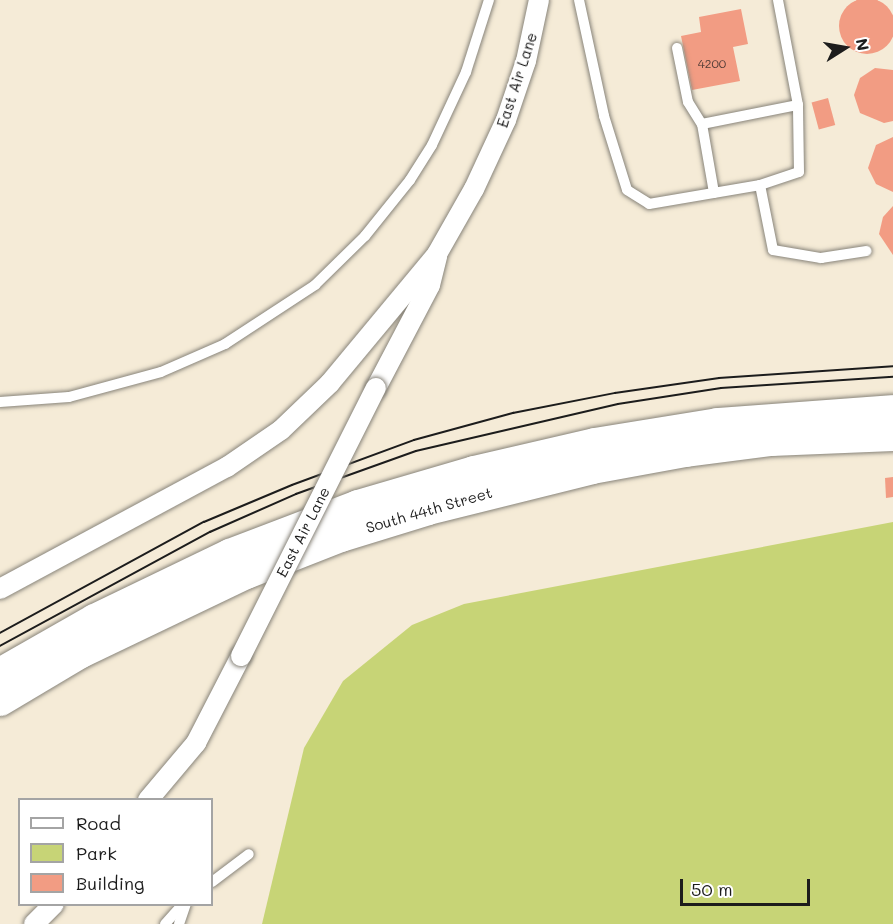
<!DOCTYPE html>
<style>
body{margin:0}
#map{position:relative;width:893px;height:924px;overflow:hidden;background:#f5ebd7;font-family:Mali,sans-serif}
div>[style]{position:absolute}
.green>*{inset:0;background:#c7d476}
.building>*{inset:0;background:#f29c83;transform-origin:0 0}
.round{border-radius:50%}
.roads{filter:drop-shadow(0 0 2px #88847a) drop-shadow(0 0 2px #88847a)}
.service>*{height:10px;margin:-5px;padding:0 5px;transform-origin:5px;border-radius:5px;background:#fff}
.minor>*{height:20px;margin:-10px;padding:0 10px;transform-origin:10px;border-radius:10px;background:#fff}
.primary>*{height:32px;margin:-16px;padding:0 16px;transform-origin:16px;border-radius:16px;background:#fff}
.tram>*{height:1.5px;margin:-0.75px;padding:0 0.75px;transform-origin:0.75px;border-radius:0.75px;background:#1c1c1c}
.bridges{filter:drop-shadow(0 0 2px #88847a) drop-shadow(0 0 2px #88847a)}
.minor-bridge>*{height:20px;margin:-10px;padding:0 10px;transform-origin:10px;border-radius:10px;background:#fff}
span{translate:-50% -50%;white-space:nowrap;text-align:center;line-height:1.15;-webkit-text-stroke:4.5px #fff;paint-order:stroke}
.number-label{font-size:12px;color:#523c36}
.number-label span{-webkit-text-stroke-width:0}
.street-label{font-size:15px;color:#1c1c1c}
.legend{position:absolute;left:18px;top:798px;width:195px;height:108px;box-sizing:border-box;background:#fff;border:2px solid #a4a4a4;margin:0;padding:8px 10px;list-style:none;font-size:18px;color:#1c1c1c}
.legend li{display:flex;align-items:center;gap:12px;height:30px}
.legend b{width:30px;border:2px solid #a4a4a4}
.north{position:absolute;left:815px;top:18px;width:60px;height:60px;-webkit-text-stroke:4px #fff;paint-order:stroke;rotate:79deg;font-size:16px;font-weight:700;line-height:24px;text-align:center;color:#1c1c1c}
.north::after{content:'';display:block;margin:auto;width:21px;height:27px;background:#1c1c1c;clip-path:polygon(50% 0,100% 100%,50% 72%,0 100%)}
.scale{position:absolute;left:680px;top:879px;width:130px;height:27px;box-sizing:border-box;border:3px solid #1c1c1c;border-top:0;padding-left:8px;font-size:18px;line-height:21px;white-space:nowrap;color:#1c1c1c;-webkit-text-stroke:4px #fff;paint-order:stroke}
</style>
<div id="map">
<div class="green">
<i style="clip-path:polygon(893px 522px,893px 924px,262px 924px,304px 748px,343px 681px,412px 625px,464px 604px)"></i>
</div>
<div class="building">
<i class="round" style="left:839px;top:-2px;width:56px;height:56px"></i>
<i style="clip-path:polygon(741px 9px,748px 44px,733px 47px,740px 81px,692px 90px,681px 36px,701px 32px,699px 17px)"></i>
<i style="clip-path:polygon(875px 68px,893px 70px,893px 121px,884px 123px,860px 113px,854px 95px,860px 78px)"></i>
<i style="left:828px;top:98px;width:28px;height:17px;rotate:75deg"></i>
<i style="clip-path:polygon(893px 137px,893px 192px,876px 184px,868px 168px,876px 145px)"></i>
<i style="clip-path:polygon(893px 206px,893px 255px,879px 234px,883px 217px)"></i>
<i style="clip-path:polygon(893px 477px,893px 497px,886px 498px,885px 478px)"></i>
</div>
<div class="roads">
<div class="service">
<i style="left:579px;top:0;width:119px;rotate:77.8deg"></i>
<i style="left:604px;top:116px;width:77px;rotate:72.7deg"></i>
<i style="left:627px;top:190px;width:26px;rotate:32deg"></i>
<i style="left:649px;top:204px;width:113px;rotate:-9.7deg"></i>
<i style="left:760px;top:185px;width:41px;rotate:-18.4deg"></i>
<i style="left:799px;top:172px;width:67px;rotate:-90.9deg"></i>
<i style="left:798px;top:105px;width:107px;rotate:-100.8deg"></i>
<i style="left:677px;top:48px;width:55px;rotate:78.5deg"></i>
<i style="left:688px;top:102px;width:26px;rotate:58deg"></i>
<i style="left:702px;top:124px;width:98px;rotate:-11.2deg"></i>
<i style="left:702px;top:124px;width:70px;rotate:80.1deg"></i>
<i style="left:760px;top:185px;width:66px;rotate:78.7deg"></i>
<i style="left:773px;top:250px;width:49px;rotate:9.5deg"></i>
<i style="left:821px;top:258px;width:46px;rotate:-8.8deg"></i>
<i style="left:0;top:402px;width:69px;rotate:-4.1deg"></i>
<i style="left:69px;top:397px;width:95px;rotate:-15.2deg"></i>
<i style="left:161px;top:372px;width:70px;rotate:-23.6deg"></i>
<i style="left:225px;top:344px;width:108px;rotate:-33.2deg"></i>
<i style="left:315px;top:285px;width:70px;rotate:-44.4deg"></i>
<i style="left:365px;top:236px;width:72px;rotate:-51.2deg"></i>
<i style="left:410px;top:180px;width:41px;rotate:-57.8deg"></i>
<i style="left:432px;top:145px;width:81px;rotate:-65deg"></i>
<i style="left:466px;top:72px;width:76px;rotate:-72.3deg"></i>
<i style="left:212px;top:882px;width:46px;rotate:-37.1deg"></i>
<i style="left:165px;top:924px;width:27px;rotate:-48deg"></i>
<i style="left:179px;top:924px;width:21px;rotate:-71deg"></i>
</div>
<div class="minor">
<i style="left:376px;top:388px;width:116px;rotate:-62.3deg"></i>
<i style="left:430px;top:285px;width:30px;rotate:-76deg"></i>
<i style="left:0;top:589px;width:258px;rotate:-28.3deg"></i>
<i style="left:227px;top:467px;width:65px;rotate:-34.4deg"></i>
<i style="left:281px;top:430px;width:68px;rotate:-43.8deg"></i>
<i style="left:330px;top:383px;width:168px;rotate:-50.3deg"></i>
<i style="left:437px;top:254px;width:75px;rotate:-60.4deg"></i>
<i style="left:474px;top:189px;width:76px;rotate:-65.1deg"></i>
<i style="left:506px;top:120px;width:62px;rotate:-71.3deg"></i>
<i style="left:526px;top:61px;width:62px;rotate:-78deg"></i>
<i style="left:148px;top:800px;width:75px;rotate:-49.9deg"></i>
<i style="left:196px;top:743px;width:98px;rotate:-62.7deg"></i>
<i style="left:34px;top:924px;width:28px;rotate:-45deg"></i>
</div>
<div class="primary">
<i style="left:0;top:674px;width:109px;rotate:-29.6deg"></i>
<i style="left:95px;top:620px;width:150px;rotate:-25.7deg"></i>
<i style="left:230px;top:555px;width:137px;rotate:-20.9deg"></i>
<i style="left:358px;top:506px;width:121px;rotate:-16.3deg"></i>
<i style="left:474px;top:472px;width:124px;rotate:-13deg"></i>
<i style="left:595px;top:444px;width:125px;rotate:-9.2deg"></i>
<i style="left:718px;top:424px;width:175px;rotate:-4.2deg"></i>
<i style="left:0;top:700px;width:92px;rotate:-30.7deg"></i>
<i style="left:79px;top:653px;width:185px;rotate:-25.6deg"></i>
<i style="left:246px;top:573px;width:102px;rotate:-21.3deg"></i>
<i style="left:341px;top:536px;width:91px;rotate:-17.2deg"></i>
<i style="left:428px;top:509px;width:169px;rotate:-14deg"></i>
<i style="left:592px;top:468px;width:96px;rotate:-10.3deg"></i>
<i style="left:686px;top:451px;width:86px;rotate:-7.4deg"></i>
<i style="left:771px;top:440px;width:122px;rotate:-2.3deg"></i>
</div>
</div>
<div class="tram">
<i style="left:0;top:633px;width:232px;rotate:-28.6deg"></i>
<i style="left:204px;top:522px;width:95px;rotate:-22.8deg"></i>
<i style="left:292px;top:485px;width:130px;rotate:-20.2deg"></i>
<i style="left:414px;top:440px;width:103px;rotate:-15.3deg"></i>
<i style="left:513px;top:413px;width:104px;rotate:-11.1deg"></i>
<i style="left:615px;top:393px;width:105px;rotate:-8.2deg"></i>
<i style="left:719px;top:378px;width:174px;rotate:-3.9deg"></i>
<i style="left:0;top:646px;width:239px;rotate:-28.5deg"></i>
<i style="left:210px;top:532px;width:94px;rotate:-23.8deg"></i>
<i style="left:296px;top:494px;width:127px;rotate:-19.7deg"></i>
<i style="left:416px;top:451px;width:207px;rotate:-13.1deg"></i>
<i style="left:618px;top:404px;width:104px;rotate:-8.8deg"></i>
<i style="left:721px;top:388px;width:172px;rotate:-3.7deg"></i>
</div>
<div class="bridges">
<div class="minor-bridge">
<i style="left:241px;top:656px;width:300px;rotate:-63.3deg"></i>
</div>
</div>
<div class="number-label">
<span style="left:712px;top:64px">4200</span>
</div>
<div class="street-label">
<span style="left:517px;top:80px;rotate:-72deg">East Air Lane</span>
<span style="left:429px;top:510px;rotate:-16deg">South 44th Street</span>
<span style="left:303px;top:532px;rotate:-63deg">East Air Lane</span>
</div>
<ul class="legend">
<li><b style="height:8px;background:#fff"></b>Road</li>
<li><b style="height:16px;background:#c7d476"></b>Park</li>
<li><b style="height:16px;background:#f29c83"></b>Building</li>
</ul>
<div class="north">N</div>
<div class="scale">50 m</div>
</div>
